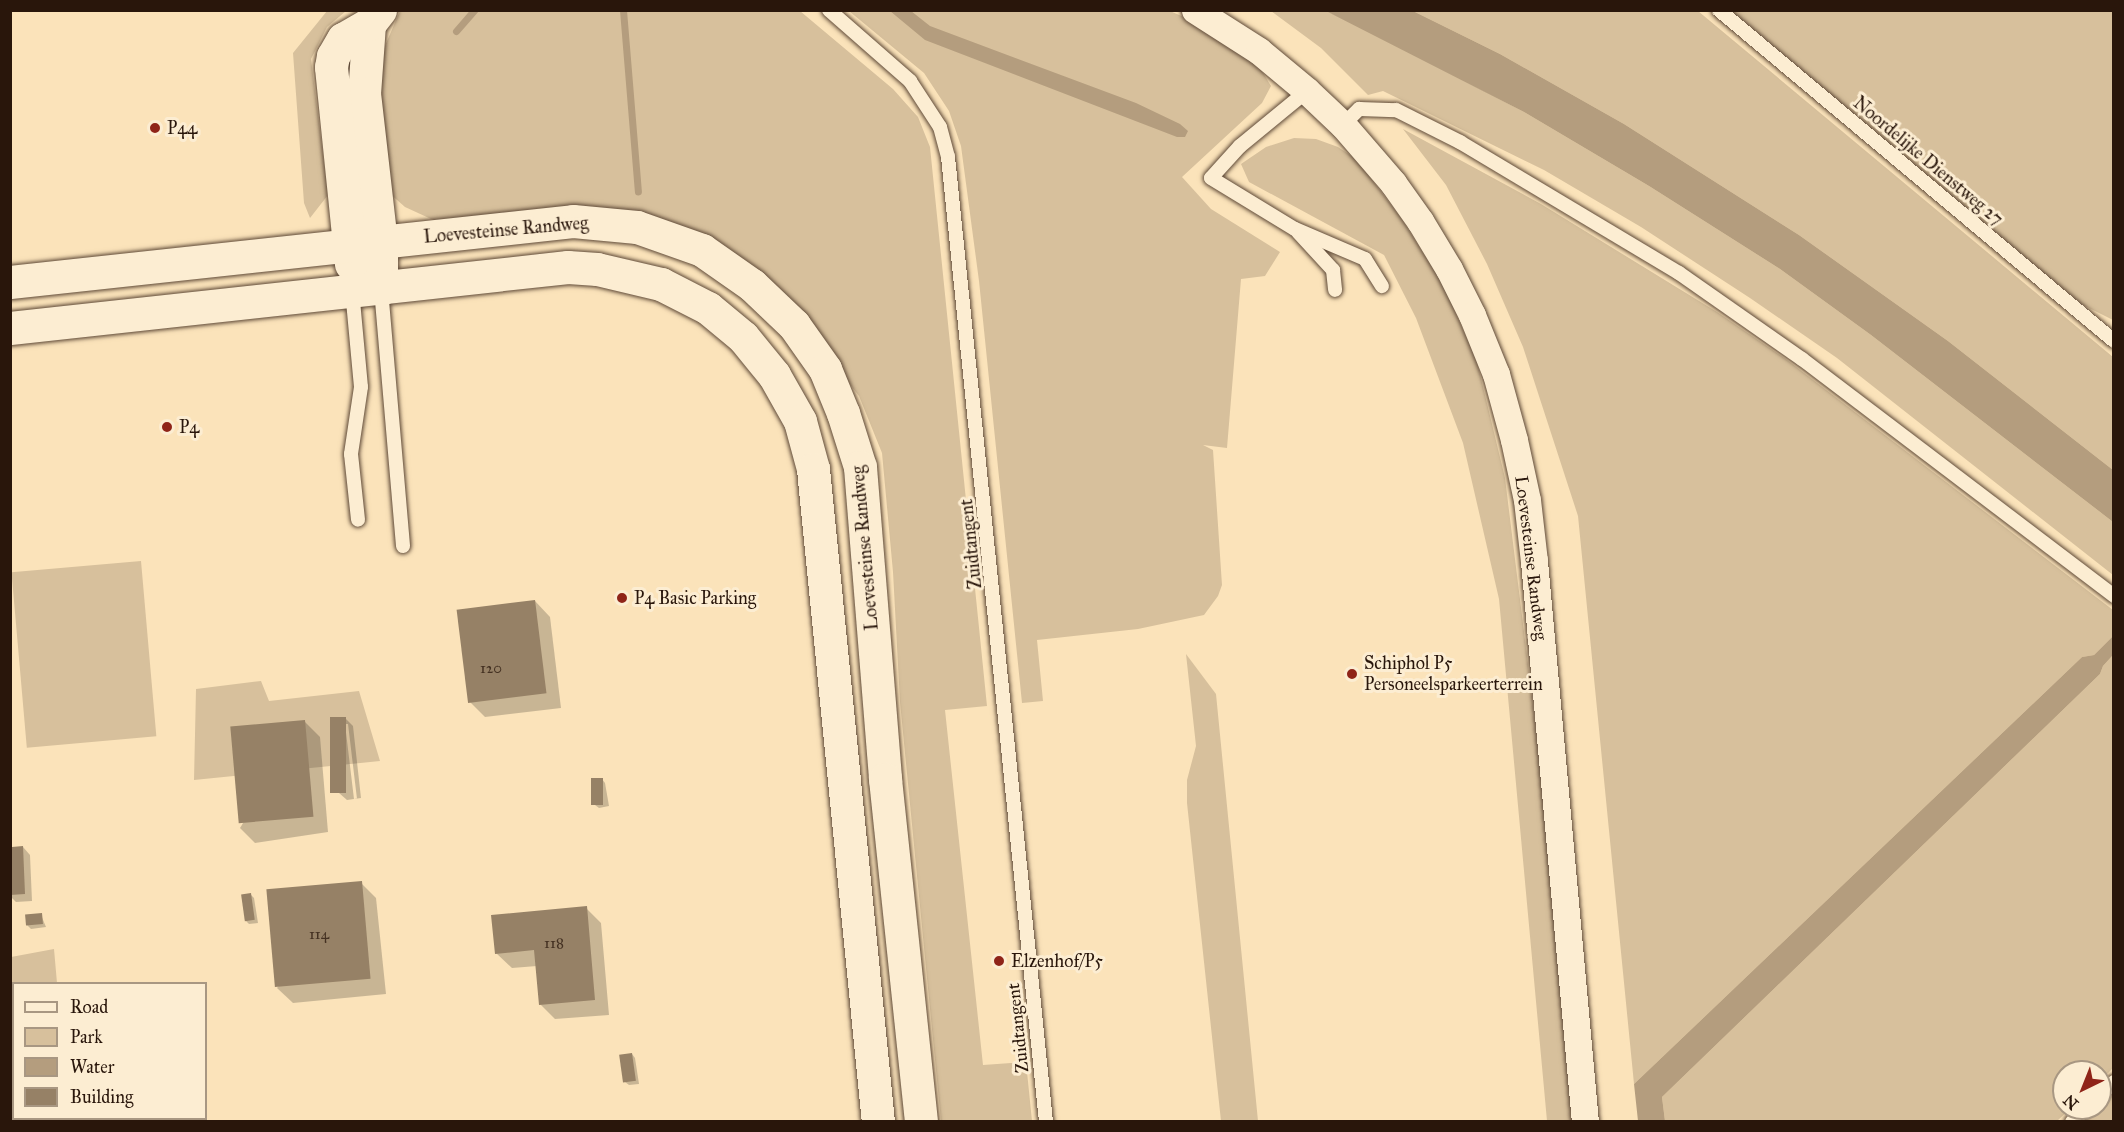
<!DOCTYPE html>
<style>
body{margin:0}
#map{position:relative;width:2124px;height:1132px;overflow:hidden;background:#fbe3ba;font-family:"IM FELL Great Primer",serif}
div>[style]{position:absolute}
.green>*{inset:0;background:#d7c09c;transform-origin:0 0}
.water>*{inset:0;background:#b49d7e}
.shadow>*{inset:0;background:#0003}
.stream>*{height:7px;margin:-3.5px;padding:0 3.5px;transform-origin:3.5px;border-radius:3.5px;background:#b49d7e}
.building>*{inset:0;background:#968166;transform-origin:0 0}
.roads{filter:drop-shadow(0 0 2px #5e4937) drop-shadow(0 0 2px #5e4937)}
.service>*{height:14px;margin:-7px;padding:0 7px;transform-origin:7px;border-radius:7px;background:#fcedd2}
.minor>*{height:27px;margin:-13.5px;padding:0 13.5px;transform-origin:13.5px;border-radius:13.5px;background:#fcedd2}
.tertiary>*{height:33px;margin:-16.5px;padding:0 16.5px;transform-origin:16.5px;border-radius:16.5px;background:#fcedd2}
.dots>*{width:16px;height:16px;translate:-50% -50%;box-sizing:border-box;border:3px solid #fcedd2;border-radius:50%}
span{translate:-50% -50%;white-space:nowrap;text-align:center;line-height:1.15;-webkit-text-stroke:6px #fcedd2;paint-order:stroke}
.number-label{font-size:15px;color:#443122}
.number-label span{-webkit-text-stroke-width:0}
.poi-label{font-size:18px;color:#29160b}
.left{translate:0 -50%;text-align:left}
.street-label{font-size:18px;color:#29160b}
.frame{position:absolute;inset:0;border:12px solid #29160b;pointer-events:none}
.legend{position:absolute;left:12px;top:982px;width:195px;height:138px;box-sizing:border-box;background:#fcedd2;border:2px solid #a89782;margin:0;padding:8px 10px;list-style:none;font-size:18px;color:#29160b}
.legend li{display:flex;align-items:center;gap:12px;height:30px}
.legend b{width:30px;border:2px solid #a89782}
.north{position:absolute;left:2052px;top:1060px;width:60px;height:60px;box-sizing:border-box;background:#fcedd2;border:2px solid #a89782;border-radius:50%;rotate:223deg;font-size:16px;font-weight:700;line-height:24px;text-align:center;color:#29160b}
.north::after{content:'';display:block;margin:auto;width:21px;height:27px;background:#8f2418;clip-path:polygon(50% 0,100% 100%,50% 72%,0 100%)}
</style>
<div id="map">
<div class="green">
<i style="clip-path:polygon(327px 11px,346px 11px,327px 27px,311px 59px,328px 195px,310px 218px,304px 203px,293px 53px)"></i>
<i style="clip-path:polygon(400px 11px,800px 11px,893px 89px,918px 117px,930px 147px,987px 706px,945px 710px,983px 1065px,1026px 1062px,1032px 1121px,941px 1121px,900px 702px,893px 572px,882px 453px,859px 396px,819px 344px,673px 229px,442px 224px,405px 207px,388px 192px,372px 76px)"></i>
<i style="clip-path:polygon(849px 11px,1170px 11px,1202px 25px,1260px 68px,1271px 86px,1262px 103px,1182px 177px,1211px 209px,1280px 252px,1265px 276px,1241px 279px,1227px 448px,1203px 445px,1213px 450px,1222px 585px,1218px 596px,1204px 615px,1138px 629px,1037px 640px,1043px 701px,1022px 703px,979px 281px,961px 146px,949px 111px,924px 73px)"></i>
<i style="clip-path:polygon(1271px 11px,1326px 11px,1357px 25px,1524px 112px,1649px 186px,1780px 269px,1871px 335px,2113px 522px,2113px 575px,1837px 358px,1750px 298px,1641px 227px,1544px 170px,1383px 91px,1368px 95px,1321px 48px)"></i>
<i style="clip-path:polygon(1413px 11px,1698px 11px,2113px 357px,2113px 470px,1948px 341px,1799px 235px,1624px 124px,1500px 54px)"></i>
<i style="clip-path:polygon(1729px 11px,2113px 11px,2113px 320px,2081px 304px)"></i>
<i style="clip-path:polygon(1403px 129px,1541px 204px,1717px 312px,1787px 360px,2113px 610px,2113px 636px,2094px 655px,2082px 657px,1634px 1084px,1578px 516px,1523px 347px,1487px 264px,1446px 185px)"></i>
<i style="clip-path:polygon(1294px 138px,1316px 139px,1338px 147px,1356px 159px,1401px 218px,1444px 286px,1477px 362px,1505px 478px,1552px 859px,1578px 1121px,1547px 1121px,1499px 599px,1463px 443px,1416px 318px,1384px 255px,1249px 182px,1241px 164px,1266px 147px)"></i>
<i style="left:141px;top:561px;width:176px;height:130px;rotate:85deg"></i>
<i style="clip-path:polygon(1186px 654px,1216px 694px,1258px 1121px,1221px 1121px,1187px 803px,1187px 780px,1196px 746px)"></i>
<i style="clip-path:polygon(2113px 655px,2113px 1068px,2100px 1081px,2100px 1072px,2064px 1072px,2064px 1108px,2071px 1108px,2057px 1121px,1665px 1121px,1662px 1097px,2100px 674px,2103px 666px)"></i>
<i style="clip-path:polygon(261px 681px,269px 701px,359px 691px,380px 761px,194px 780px,196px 689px)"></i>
<i style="clip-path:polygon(54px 949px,57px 983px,14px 984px,14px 1118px,70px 1119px,70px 1121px,11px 1122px,11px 957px)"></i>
<i style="clip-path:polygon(2113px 1095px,2113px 1121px,2085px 1121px,2100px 1108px)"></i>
</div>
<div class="water">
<i style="clip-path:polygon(890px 11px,911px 11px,930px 26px,1136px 103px,1180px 124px,1188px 131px,1185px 137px,1177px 137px,925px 40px)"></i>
<i style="clip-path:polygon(1326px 11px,1413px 11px,1500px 54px,1624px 124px,1799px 235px,1948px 341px,2113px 470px,2113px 522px,1871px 335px,1780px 269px,1649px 186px,1524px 112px)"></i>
<i style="clip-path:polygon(2113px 636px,2113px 655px,2103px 666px,2100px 674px,1662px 1097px,1665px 1121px,1638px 1121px,1634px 1084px,2082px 657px,2094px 655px)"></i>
<i style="clip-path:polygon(10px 1005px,14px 1014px,14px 1118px,29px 1119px,29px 1121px,11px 1121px)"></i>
</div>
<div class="shadow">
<i style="clip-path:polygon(535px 601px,550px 617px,561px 708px,485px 717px,469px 701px)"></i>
<i style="clip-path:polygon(evenodd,345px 718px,353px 726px,361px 798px,347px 800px,339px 793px,345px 718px,345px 724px,348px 724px,357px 799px,354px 799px,345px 724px)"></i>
<i style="clip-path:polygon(305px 722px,320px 737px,328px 832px,255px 843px,240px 828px)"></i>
<i style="clip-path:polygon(602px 779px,605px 783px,609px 806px,599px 808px,595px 805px)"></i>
<i style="clip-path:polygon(23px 847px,30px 855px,32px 901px,16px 902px,10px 896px,10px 872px,15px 872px)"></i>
<i style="clip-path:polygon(361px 883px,376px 898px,386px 994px,293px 1003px,277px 988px)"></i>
<i style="clip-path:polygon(251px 895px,254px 898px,258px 923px,249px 924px,246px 921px)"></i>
<i style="clip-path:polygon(586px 908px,601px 923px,609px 1015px,555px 1019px,540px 1004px,537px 966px,512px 968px,496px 953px)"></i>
<i style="clip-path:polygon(41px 915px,46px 927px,31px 929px,27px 925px)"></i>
<i style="clip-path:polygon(632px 1054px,635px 1058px,639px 1084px,629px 1085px,625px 1082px)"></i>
</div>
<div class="stream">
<i style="left:623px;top:10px;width:182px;rotate:85.3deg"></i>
<i style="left:456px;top:31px;width:28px;rotate:-49deg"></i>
</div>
<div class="building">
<i style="left:535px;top:600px;width:94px;height:79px;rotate:83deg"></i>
<i style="left:330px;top:717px;width:16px;height:76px"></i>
<i style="left:305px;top:720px;width:97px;height:75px;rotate:85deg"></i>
<i style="left:591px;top:778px;width:12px;height:27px"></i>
<i style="clip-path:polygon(23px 846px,25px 894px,10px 895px,12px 847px)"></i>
<i style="left:362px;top:881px;width:98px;height:96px;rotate:85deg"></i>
<i style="left:251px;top:893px;width:27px;height:10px;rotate:82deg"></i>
<i style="clip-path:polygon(587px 906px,595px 1000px,539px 1005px,534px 950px,495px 954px,491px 915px)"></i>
<i style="left:42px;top:913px;width:11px;height:17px;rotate:85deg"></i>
<i style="left:632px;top:1053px;width:28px;height:13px;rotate:82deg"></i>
</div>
<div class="roads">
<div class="service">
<i style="left:829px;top:10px;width:108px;rotate:41.2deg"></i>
<i style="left:910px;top:81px;width:55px;rotate:56.9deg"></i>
<i style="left:940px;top:127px;width:31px;rotate:75deg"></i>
<i style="left:948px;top:157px;width:970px;rotate:84.2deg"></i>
<i style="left:1719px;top:10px;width:515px;rotate:39.96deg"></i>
<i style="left:1307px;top:91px;width:87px;rotate:140.6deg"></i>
<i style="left:1240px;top:146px;width:43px;rotate:132.2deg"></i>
<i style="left:1211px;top:178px;width:98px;rotate:31.3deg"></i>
<i style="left:1295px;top:229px;width:76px;rotate:23.2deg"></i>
<i style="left:1365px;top:259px;width:32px;rotate:58deg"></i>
<i style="left:1343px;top:125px;width:23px;rotate:-45deg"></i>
<i style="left:1359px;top:109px;width:37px;rotate:2deg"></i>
<i style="left:1396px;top:110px;width:72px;rotate:26.6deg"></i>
<i style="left:1460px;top:142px;width:255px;rotate:30.9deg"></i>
<i style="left:1679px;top:273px;width:150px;rotate:35deg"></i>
<i style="left:1802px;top:359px;width:392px;rotate:37.2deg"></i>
<i style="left:1298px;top:232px;width:52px;rotate:47.4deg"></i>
<i style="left:1333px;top:270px;width:20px;rotate:84deg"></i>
<i style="left:381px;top:289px;width:258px;rotate:85.1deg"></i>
<i style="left:352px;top:290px;width:97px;rotate:84.7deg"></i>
<i style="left:361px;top:387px;width:68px;rotate:98.5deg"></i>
<i style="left:351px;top:454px;width:66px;rotate:83.9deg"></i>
<i style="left:2100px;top:1095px;width:19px;rotate:-43deg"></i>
<i style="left:2072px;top:1122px;width:20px;rotate:-45deg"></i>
</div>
<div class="minor">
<i style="left:1195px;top:10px;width:76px;rotate:32.6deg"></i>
<i style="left:1259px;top:51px;width:62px;rotate:39.8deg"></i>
<i style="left:1307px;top:91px;width:50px;rotate:43.4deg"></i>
<i style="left:1343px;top:125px;width:77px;rotate:49.2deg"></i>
<i style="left:1393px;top:183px;width:47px;rotate:54.6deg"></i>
<i style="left:1420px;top:221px;width:56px;rotate:58.9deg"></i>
<i style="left:1449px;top:269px;width:51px;rotate:63.4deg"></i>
<i style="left:1472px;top:315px;width:64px;rotate:67.9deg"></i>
<i style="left:1496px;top:374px;width:68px;rotate:74.7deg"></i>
<i style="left:1514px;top:440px;width:61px;rotate:77.8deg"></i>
<i style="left:1527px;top:500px;width:61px;rotate:83.5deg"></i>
<i style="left:1534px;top:561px;width:563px;rotate:84.81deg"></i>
</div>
<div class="tertiary">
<i style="left:369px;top:24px;width:69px;rotate:94.1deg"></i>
<i style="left:364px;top:93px;width:150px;rotate:83.5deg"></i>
<i style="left:381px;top:242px;width:47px;rotate:90deg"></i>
<i style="left:351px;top:264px;width:198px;rotate:-95.8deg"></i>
<i style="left:331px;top:67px;width:11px;rotate:-80deg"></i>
<i style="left:333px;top:56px;width:20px;rotate:-60deg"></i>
<i style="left:343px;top:39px;width:30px;rotate:-30deg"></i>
<i style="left:369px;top:24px;width:18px;rotate:-52deg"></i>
<i style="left:10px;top:282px;width:566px;rotate:-6.18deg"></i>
<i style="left:573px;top:221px;width:64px;rotate:5.4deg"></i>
<i style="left:637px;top:227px;width:69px;rotate:19.5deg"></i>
<i style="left:702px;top:250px;width:61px;rotate:35deg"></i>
<i style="left:752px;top:285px;width:58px;rotate:43.6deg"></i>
<i style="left:794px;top:325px;width:54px;rotate:54.8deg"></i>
<i style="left:825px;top:369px;width:48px;rotate:67.8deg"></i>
<i style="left:843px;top:413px;width:57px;rotate:72.5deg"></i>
<i style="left:860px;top:467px;width:313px;rotate:85.4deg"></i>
<i style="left:885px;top:779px;width:345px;rotate:84deg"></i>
<i style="left:10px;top:328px;width:561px;rotate:-6.24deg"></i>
<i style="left:568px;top:267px;width:29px;rotate:4deg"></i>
<i style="left:597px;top:269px;width:66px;rotate:13.2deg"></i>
<i style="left:661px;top:284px;width:53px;rotate:27.1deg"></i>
<i style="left:708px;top:308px;width:45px;rotate:39.6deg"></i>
<i style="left:743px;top:337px;width:49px;rotate:50.8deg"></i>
<i style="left:774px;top:375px;width:53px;rotate:60.5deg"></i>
<i style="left:800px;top:421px;width:50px;rotate:74.8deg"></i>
<i style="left:813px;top:469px;width:656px;rotate:84.32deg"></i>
</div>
</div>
<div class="dots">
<i style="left:155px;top:128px;background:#8f2418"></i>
<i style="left:167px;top:427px;background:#8f2418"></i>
<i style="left:622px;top:598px;background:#8f2418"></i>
<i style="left:1352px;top:674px;background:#8f2418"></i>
<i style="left:999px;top:961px;background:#8f2418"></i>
</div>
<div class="number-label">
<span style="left:491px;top:669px">120</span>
<span style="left:319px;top:935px">114</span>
<span style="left:554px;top:944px">118</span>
</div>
<div class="poi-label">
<span class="left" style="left:167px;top:128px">P44</span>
<span class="left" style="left:179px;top:427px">P4</span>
<span class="left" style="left:634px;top:598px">P4 Basic Parking</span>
<span class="left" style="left:1364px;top:674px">Schiphol P5<br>Personeelsparkeerterrein</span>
<span class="left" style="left:1011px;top:961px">Elzenhof/P5</span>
</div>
<div class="street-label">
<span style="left:1928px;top:161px;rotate:40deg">Noordelijke Dienstweg 27</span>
<span style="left:506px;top:230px;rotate:-5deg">Loevesteinse Randweg</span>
<span style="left:971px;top:544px;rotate:-96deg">Zuidtangent</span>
<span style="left:865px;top:548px;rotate:-95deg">Loevesteinse Randweg</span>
<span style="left:1531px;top:558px;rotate:83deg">Loevesteinse Randweg</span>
<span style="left:1018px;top:1028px;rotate:-96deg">Zuidtangent</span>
</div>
<div class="frame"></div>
<ul class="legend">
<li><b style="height:8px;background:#fcedd2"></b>Road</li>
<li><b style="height:16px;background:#d7c09c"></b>Park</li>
<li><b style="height:16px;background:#b49d7e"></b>Water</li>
<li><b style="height:16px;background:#968166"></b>Building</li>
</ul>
<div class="north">N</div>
</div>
